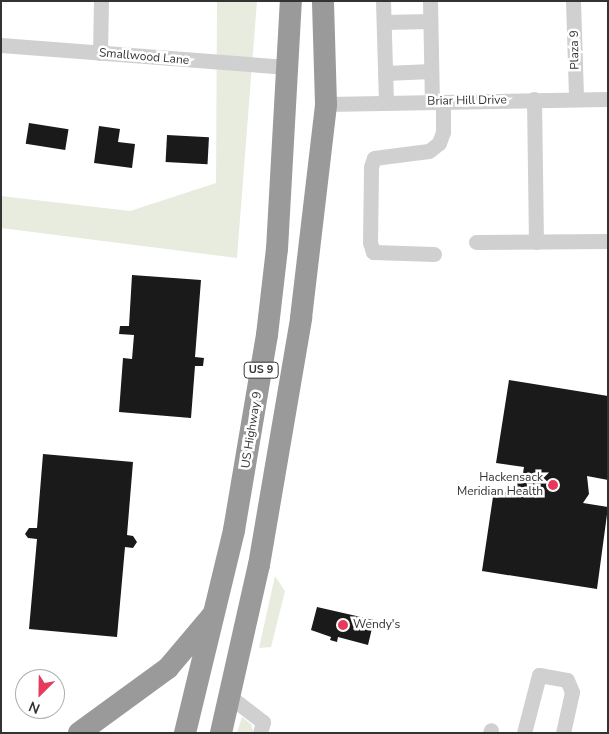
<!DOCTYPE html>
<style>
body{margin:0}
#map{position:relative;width:609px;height:734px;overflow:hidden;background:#fff;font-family:"Nunito Sans",sans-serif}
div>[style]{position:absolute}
.green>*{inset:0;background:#e7ecdf}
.building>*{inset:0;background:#1a1a1a;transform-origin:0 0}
.minor>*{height:15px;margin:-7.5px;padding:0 7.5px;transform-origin:7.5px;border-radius:7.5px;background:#d0d0d0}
.highway>*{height:22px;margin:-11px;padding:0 11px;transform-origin:11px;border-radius:11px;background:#9a9a9a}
.dots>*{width:14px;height:14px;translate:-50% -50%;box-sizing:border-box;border:2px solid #fff;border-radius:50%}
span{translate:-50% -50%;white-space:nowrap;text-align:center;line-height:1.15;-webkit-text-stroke:5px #fff;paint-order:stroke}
.shield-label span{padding:1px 4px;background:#fff;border:1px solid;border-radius:4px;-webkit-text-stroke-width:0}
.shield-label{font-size:11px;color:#333;font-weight:700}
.street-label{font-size:12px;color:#333}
.poi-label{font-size:12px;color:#333}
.right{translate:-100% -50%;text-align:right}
.left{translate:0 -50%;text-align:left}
.frame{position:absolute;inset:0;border:2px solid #333;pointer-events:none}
.north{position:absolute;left:15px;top:669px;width:50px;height:50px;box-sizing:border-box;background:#fff;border:1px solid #adadad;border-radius:50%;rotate:203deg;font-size:14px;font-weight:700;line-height:20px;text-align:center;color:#333}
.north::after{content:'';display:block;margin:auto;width:18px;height:22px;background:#e6395b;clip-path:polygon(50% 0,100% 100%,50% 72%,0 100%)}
</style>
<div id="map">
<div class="green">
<i style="clip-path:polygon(217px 1px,257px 1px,237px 258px,1px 228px,1px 196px,130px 211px,216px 183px)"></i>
<i style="clip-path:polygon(275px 576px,285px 591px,271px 647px,259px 648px)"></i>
<i style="clip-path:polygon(242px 717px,251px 724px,254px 733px,237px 733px)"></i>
</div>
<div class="building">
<i style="left:29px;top:123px;width:40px;height:21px;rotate:9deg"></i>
<i style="clip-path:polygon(99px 126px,120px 129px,118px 142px,135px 144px,132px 168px,94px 163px)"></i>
<i style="left:167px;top:135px;width:42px;height:27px;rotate:3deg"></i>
<i style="clip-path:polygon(132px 275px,201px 280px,195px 357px,204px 358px,203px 366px,195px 366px,191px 418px,119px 412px,123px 358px,132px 359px,134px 335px,119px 334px,120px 326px,129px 326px)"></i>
<i style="clip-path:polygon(509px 380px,608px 396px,608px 480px,587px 476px,589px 494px,583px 503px,608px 507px,597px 589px,482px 571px,494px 490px,519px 494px,517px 484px,519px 474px,523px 473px,524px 467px,496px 463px)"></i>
<i style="clip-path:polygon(43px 454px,133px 462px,127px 535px,133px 536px,137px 542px,133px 548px,125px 547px,117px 637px,29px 629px,37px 539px,28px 538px,25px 534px,29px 528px,37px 528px)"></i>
<i style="clip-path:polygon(317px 607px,374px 620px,368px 645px,338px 637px,337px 642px,330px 640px,331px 637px,311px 630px)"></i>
</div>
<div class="minor">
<i style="left:383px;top:1px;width:102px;rotate:88.3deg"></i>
<i style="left:430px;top:1px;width:101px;rotate:88.9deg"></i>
<i style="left:573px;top:1px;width:97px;rotate:88.2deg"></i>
<i style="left:384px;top:22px;width:46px;rotate:-1.2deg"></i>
<i style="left:1px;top:45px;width:287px;rotate:4.4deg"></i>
<i style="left:100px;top:53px;width:52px;rotate:-88.9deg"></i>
<i style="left:385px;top:73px;width:46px;rotate:-2.5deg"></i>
<i style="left:534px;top:99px;width:143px;rotate:89.2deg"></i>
<i style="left:326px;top:104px;width:282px;rotate:-1deg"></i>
<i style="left:476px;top:242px;width:132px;rotate:-0.4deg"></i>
<i style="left:434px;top:254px;width:61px;rotate:-178.1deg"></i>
<i style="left:373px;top:252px;width:10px;rotate:-107deg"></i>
<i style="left:370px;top:242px;width:75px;rotate:-89.2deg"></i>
<i style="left:371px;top:167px;width:9px;rotate:-72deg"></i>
<i style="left:374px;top:158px;width:55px;rotate:-7.3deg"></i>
<i style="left:429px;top:151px;width:13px;rotate:-39deg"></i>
<i style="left:439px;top:143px;width:12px;rotate:-70deg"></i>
<i style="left:443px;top:132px;width:30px;rotate:-90deg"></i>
<i style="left:229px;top:696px;width:43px;rotate:37.4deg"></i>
<i style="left:263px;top:722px;width:11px;rotate:105deg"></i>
<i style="left:490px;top:733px;width:3px;rotate:-72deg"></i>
<i style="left:524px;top:733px;width:60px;rotate:-75.5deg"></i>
<i style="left:539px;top:675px;width:28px;rotate:10deg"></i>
<i style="left:567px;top:680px;width:13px;rotate:67deg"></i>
<i style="left:572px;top:692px;width:42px;rotate:102.4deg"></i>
</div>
<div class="highway">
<i style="left:79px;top:733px;width:110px;rotate:-36.1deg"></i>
<i style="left:168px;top:668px;width:68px;rotate:-49.8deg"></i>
<i style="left:185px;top:733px;width:209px;rotate:-76.4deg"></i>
<i style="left:234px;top:530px;width:198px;rotate:-80.4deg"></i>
<i style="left:267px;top:335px;width:87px;rotate:-83.4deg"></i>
<i style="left:277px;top:249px;width:248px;rotate:-86.8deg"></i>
<i style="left:221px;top:733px;width:172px;rotate:-77.3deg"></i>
<i style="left:259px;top:565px;width:251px;rotate:-80.3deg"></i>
<i style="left:301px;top:318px;width:215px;rotate:-83.3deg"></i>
<i style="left:326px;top:104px;width:103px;rotate:-91.7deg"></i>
</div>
<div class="dots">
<i style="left:553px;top:485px;background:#e6395b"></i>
<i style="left:343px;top:625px;background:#e6395b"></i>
</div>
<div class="shield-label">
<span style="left:261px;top:370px">US 9</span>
</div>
<div class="street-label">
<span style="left:575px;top:50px;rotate:-91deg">Plaza 9</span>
<span style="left:144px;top:57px;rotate:5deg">Smallwood Lane</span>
<span style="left:467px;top:101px;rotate:-1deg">Briar Hill Drive</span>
<span style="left:252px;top:430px;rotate:-81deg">US Highway 9</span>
</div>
<div class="poi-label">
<span class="right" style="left:543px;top:485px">Hackensack<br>Meridian Health</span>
<span class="left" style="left:353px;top:625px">Wendy's</span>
</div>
<div class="frame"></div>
<div class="north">N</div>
</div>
